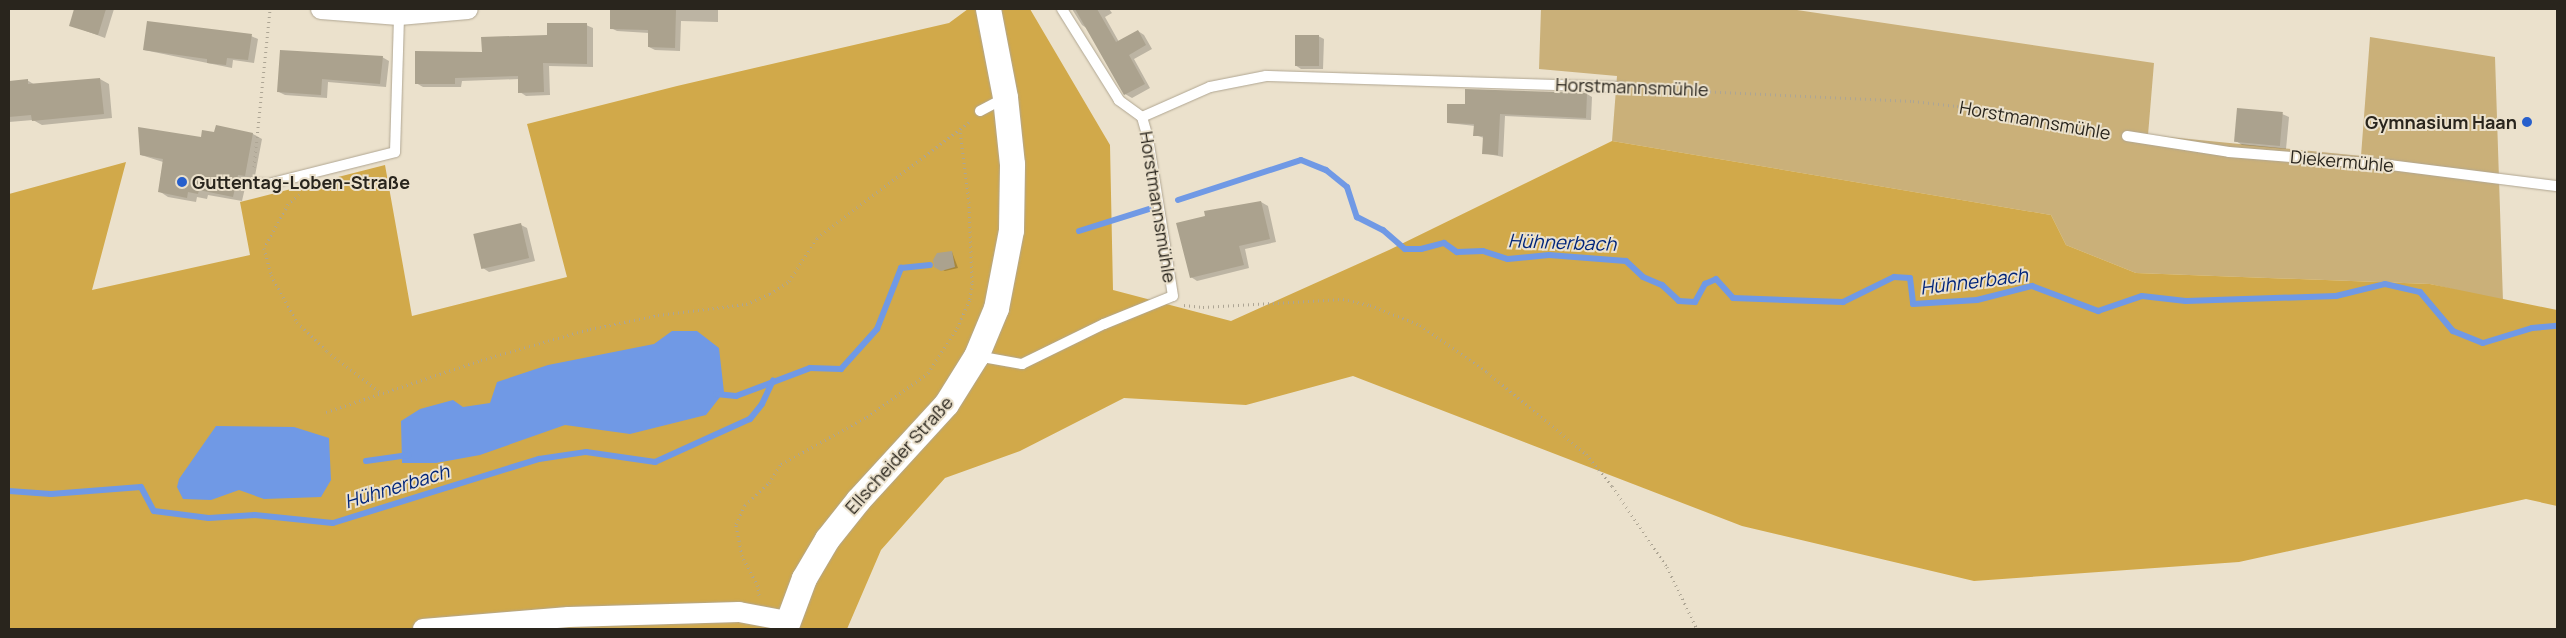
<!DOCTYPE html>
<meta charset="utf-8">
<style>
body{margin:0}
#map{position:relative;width:2566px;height:638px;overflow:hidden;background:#ebe1cc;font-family:Manrope,sans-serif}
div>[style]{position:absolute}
.green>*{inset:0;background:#cab079}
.forest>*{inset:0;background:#d1a94a}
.water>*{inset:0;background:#7099e5}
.shadow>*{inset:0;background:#0003}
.stream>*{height:6px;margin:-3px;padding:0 3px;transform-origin:3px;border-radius:3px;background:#7099e5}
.building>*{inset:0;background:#aba28e;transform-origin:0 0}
.path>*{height:3px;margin-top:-1.5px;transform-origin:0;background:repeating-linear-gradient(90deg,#ada594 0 1px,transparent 0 5px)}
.roads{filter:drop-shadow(0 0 1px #b0a692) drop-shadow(0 0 1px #b0a692)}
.service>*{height:10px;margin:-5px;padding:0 5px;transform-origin:5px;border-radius:5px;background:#fff}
.minor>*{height:20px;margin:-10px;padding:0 10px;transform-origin:10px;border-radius:10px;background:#fff}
.tertiary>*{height:25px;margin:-12.5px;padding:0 12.5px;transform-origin:12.5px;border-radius:12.5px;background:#fff}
.dots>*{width:14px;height:14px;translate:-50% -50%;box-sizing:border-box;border:2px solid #ebe1cc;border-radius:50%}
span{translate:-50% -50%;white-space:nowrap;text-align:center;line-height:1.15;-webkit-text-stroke:4px #ebe1cc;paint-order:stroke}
.street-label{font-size:18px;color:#29251d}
.poi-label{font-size:18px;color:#29251d;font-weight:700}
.right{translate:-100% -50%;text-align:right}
.left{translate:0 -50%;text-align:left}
.water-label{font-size:19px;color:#00257b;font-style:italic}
.frame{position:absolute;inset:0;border:10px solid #29251d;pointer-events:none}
</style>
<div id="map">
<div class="green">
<i style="clip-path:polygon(1541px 9px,1797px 10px,2154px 63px,2148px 135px,2361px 156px,2370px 37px,2495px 57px,2503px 301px,2430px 284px,2136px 273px,2066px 245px,2051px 215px,1612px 141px,1617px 76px,1539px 69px)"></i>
</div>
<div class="forest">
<i style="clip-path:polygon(968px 9px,1030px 9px,1110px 145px,1113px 290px,1231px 321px,1389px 250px,1612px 141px,2051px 215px,2066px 245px,2136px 273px,2430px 284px,2557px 310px,2557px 506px,2526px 499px,2239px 562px,1974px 581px,1742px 526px,1353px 376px,1246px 405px,1124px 398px,1020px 451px,945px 478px,881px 550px,847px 629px,9px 629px,9px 194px,126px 162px,92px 290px,250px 255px,240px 202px,385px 165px,412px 316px,567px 277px,527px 124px,677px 86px,949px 23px)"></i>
</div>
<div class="water">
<i style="clip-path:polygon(672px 331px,697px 331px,719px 348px,724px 392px,706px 415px,630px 434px,565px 425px,480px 455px,436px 463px,402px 463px,401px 421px,420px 409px,453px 400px,463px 407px,490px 403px,497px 382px,548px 365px,654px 344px)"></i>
<i style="clip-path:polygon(216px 426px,294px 427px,329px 438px,331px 480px,321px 497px,264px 499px,239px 490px,211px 500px,183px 499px,177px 487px,179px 479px)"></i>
</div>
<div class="shadow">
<i style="clip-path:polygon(75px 9px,114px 9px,105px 38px,70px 25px)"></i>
<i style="clip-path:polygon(612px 9px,718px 9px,718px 22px,681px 21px,680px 51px,655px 50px,649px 47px,649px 33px,617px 31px,611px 28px)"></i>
<i style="clip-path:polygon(1072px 9px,1109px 9px,1112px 13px,1105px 17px,1119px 42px,1138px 31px,1144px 35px,1152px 49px,1134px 59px,1150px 88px,1132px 98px,1125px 94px,1088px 29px,1082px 25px)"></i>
<i style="clip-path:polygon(586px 25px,593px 28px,593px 67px,549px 66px,550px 95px,526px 96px,520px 92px,519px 79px,462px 81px,461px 87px,423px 87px,416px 83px,483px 53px)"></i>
<i style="clip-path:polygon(251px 36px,258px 39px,254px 63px,233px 60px,232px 68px,144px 50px)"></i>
<i style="clip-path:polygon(1318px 36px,1324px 39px,1323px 69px,1301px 69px,1295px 65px)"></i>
<i style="clip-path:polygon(382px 57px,389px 61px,386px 87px,328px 82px,327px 98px,285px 95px,279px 92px)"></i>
<i style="clip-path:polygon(100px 79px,109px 84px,112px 118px,42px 125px,33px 120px,9px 122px,9px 82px,27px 80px,35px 85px)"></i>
<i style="clip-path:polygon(1587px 94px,1592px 97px,1591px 120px,1505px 116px,1503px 157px,1483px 153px,1484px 138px,1475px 135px,1475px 126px,1449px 123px,1466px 105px)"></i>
<i style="clip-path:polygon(2282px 114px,2289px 117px,2286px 149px,2242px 145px,2236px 141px)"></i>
<i style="clip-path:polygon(215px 134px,253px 134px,262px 139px,254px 181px,247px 179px,242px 201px,208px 195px,207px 199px,197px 197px,196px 202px,168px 197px,159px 191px,163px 162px,141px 155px)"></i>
<i style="clip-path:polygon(1261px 202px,1268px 206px,1276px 242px,1245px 249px,1249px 268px,1197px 281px,1191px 277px,1207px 217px)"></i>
<i style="clip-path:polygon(521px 225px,527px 228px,535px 261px,489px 272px,483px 268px)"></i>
<i style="clip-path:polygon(952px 252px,958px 268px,945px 271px,935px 266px)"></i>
</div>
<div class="stream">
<i style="left:1178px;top:200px;width:129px;rotate:-18deg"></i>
<i style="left:1301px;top:160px;width:27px;rotate:22deg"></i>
<i style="left:1326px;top:170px;width:27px;rotate:39deg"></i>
<i style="left:1347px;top:187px;width:32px;rotate:72deg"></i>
<i style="left:1357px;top:217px;width:29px;rotate:27deg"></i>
<i style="left:1383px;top:230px;width:29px;rotate:41deg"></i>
<i style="left:1405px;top:249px;width:16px"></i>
<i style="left:1421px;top:249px;width:24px;rotate:-15deg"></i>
<i style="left:1444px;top:243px;width:16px;rotate:35deg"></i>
<i style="left:1457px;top:252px;width:26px;rotate:-2deg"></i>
<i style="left:1483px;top:251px;width:26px;rotate:18deg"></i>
<i style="left:1508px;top:259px;width:41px;rotate:-5.6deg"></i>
<i style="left:1549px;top:255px;width:77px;rotate:4.5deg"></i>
<i style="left:1626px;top:261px;width:23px;rotate:43deg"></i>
<i style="left:1643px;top:277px;width:21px;rotate:23deg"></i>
<i style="left:1662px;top:285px;width:23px;rotate:43deg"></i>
<i style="left:1679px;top:301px;width:16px;rotate:4deg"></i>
<i style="left:1695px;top:302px;width:21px;rotate:-61deg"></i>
<i style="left:1705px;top:284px;width:12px;rotate:-24deg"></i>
<i style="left:1716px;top:279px;width:25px;rotate:48deg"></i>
<i style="left:1733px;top:298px;width:110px;rotate:2.1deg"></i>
<i style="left:1843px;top:302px;width:57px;rotate:-26.1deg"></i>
<i style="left:1894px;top:277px;width:16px;rotate:4deg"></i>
<i style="left:1910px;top:278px;width:26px;rotate:83deg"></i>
<i style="left:1913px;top:304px;width:64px;rotate:-3.6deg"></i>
<i style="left:1977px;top:300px;width:57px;rotate:-14.3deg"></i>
<i style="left:2032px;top:286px;width:71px;rotate:20.7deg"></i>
<i style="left:2098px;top:311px;width:46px;rotate:-18.8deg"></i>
<i style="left:2142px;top:296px;width:44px;rotate:6.5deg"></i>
<i style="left:2186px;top:301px;width:150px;rotate:-1.9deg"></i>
<i style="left:2336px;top:296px;width:50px;rotate:-13.8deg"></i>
<i style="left:2385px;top:284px;width:36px;rotate:13deg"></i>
<i style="left:2420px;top:292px;width:51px;rotate:49.8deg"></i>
<i style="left:2453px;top:331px;width:32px;rotate:22deg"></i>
<i style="left:2483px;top:343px;width:51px;rotate:-17deg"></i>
<i style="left:2532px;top:328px;width:25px;rotate:-5deg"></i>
<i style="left:1079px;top:231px;width:73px;rotate:-17.4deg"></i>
<i style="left:716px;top:394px;width:20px;rotate:6deg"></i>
<i style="left:736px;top:396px;width:79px;rotate:-20.7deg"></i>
<i style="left:810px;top:368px;width:31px;rotate:2deg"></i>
<i style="left:841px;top:369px;width:54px;rotate:-48deg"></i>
<i style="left:877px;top:329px;width:66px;rotate:-68.5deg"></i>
<i style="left:901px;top:268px;width:29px;rotate:-6deg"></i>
<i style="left:366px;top:461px;width:43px;rotate:-7.9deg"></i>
<i style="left:9px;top:491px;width:42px;rotate:4.1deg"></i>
<i style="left:51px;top:494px;width:90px;rotate:-4.4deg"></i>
<i style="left:141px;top:487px;width:27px;rotate:62deg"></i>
<i style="left:154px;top:511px;width:55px;rotate:7.3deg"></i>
<i style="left:209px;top:518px;width:46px;rotate:-3.7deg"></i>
<i style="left:255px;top:515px;width:78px;rotate:5.9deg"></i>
<i style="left:333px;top:523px;width:216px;rotate:-17.3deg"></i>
<i style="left:539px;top:459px;width:48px;rotate:-8.5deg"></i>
<i style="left:586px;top:452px;width:70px;rotate:8.2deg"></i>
<i style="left:655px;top:462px;width:104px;rotate:-24.4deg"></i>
<i style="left:750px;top:419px;width:19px;rotate:-51deg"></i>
<i style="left:762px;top:404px;width:26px;rotate:-65deg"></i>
</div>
<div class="building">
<i style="clip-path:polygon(74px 9px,106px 9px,98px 35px,69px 26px)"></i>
<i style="clip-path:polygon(610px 9px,676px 9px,675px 48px,648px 47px,648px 30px,610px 29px)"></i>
<i style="clip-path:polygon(1075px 9px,1097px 9px,1116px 42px,1138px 30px,1146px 45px,1129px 55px,1145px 84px,1124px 95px)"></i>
<i style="clip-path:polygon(147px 21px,252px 34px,248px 60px,227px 58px,226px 65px,207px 63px,207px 59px,143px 50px)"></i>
<i style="clip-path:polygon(547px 23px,587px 23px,587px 64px,543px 63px,544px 92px,518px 93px,518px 76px,455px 78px,455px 84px,415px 84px,415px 51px,482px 52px,481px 37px,547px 35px)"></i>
<i style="left:1295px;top:35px;width:24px;height:31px"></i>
<i style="clip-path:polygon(280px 50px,383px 56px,380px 84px,322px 79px,321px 95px,277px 92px)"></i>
<i style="clip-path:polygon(100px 78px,104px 114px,32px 121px,31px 115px,9px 117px,9px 81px,28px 79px,28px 84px)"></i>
<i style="clip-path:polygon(1465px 89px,1587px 93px,1586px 118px,1500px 114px,1498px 155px,1482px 154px,1483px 136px,1473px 136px,1474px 124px,1447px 123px,1447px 104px,1465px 104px)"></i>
<i style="left:2237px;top:108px;width:46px;height:34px;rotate:5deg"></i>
<i style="clip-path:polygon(216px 125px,253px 133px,245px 176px,238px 175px,233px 197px,199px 190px,198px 194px,188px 192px,187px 198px,158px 192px,163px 159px,140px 155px,138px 127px,201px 137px,202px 130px,214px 132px)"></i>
<i style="clip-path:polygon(1261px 201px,1270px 239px,1239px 246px,1244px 265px,1190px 278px,1176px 223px,1205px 216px,1204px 211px)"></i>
<i style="left:521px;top:223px;width:36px;height:49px;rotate:77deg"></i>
<i style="clip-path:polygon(952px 251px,955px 267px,941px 271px,934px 267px,933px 260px,937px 253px)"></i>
</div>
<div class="path">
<i style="left:1635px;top:88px;width:278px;rotate:2.7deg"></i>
<i style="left:1913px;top:101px;width:44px;rotate:6.5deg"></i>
<i style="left:1957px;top:106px;width:159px;rotate:10.1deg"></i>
<i style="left:254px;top:167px;width:159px;rotate:-84.2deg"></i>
<i style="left:299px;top:194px;width:15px;rotate:138deg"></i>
<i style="left:288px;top:204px;width:50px;rotate:118.6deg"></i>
<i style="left:264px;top:248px;width:28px;rotate:75deg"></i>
<i style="left:271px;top:275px;width:54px;rotate:61deg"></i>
<i style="left:297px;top:322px;width:42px;rotate:44deg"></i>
<i style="left:327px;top:351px;width:66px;rotate:37.6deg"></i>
<i style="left:1184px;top:305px;width:19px;rotate:6deg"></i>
<i style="left:1203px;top:307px;width:140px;rotate:-3.3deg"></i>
<i style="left:1343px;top:299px;width:28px;rotate:13deg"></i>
<i style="left:1370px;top:305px;width:54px;rotate:21.8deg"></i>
<i style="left:1420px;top:325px;width:82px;rotate:35deg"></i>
<i style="left:1487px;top:372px;width:129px;rotate:39.6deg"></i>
<i style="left:1586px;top:454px;width:41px;rotate:50.9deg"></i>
<i style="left:1612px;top:486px;width:98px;rotate:55.8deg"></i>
<i style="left:1667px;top:567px;width:69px;rotate:64.2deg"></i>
<i style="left:326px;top:412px;width:163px;rotate:-18.5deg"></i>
<i style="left:481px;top:360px;width:113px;rotate:-15.9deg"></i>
<i style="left:590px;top:329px;width:69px;rotate:-11.6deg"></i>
<i style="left:658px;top:315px;width:89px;rotate:-7.1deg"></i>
<i style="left:746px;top:304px;width:26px;rotate:-23deg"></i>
<i style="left:770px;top:294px;width:23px;rotate:-34deg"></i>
<i style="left:789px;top:281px;width:51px;rotate:-56.9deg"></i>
<i style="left:817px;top:238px;width:191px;rotate:-37.3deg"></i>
<i style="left:759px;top:595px;width:9px;rotate:-96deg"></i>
<i style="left:758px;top:586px;width:34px;rotate:-118deg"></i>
<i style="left:742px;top:556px;width:33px;rotate:-101deg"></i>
<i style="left:736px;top:524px;width:21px;rotate:-65deg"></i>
<i style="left:745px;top:505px;width:33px;rotate:-43deg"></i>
<i style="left:769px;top:483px;width:22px;rotate:-58deg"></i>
<i style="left:781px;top:464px;width:98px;rotate:-28.7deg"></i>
<i style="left:867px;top:417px;width:75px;rotate:-35.8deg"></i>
<i style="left:928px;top:373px;width:54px;rotate:-57.2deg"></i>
<i style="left:957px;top:328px;width:32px;rotate:-66deg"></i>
<i style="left:970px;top:299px;width:17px;rotate:-83deg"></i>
<i style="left:972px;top:282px;width:79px;rotate:-92.2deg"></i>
<i style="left:969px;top:203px;width:73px;rotate:-97.1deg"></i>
</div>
<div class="roads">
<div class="service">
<i style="left:980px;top:111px;width:27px;rotate:-28deg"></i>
<i style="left:1142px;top:117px;width:74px;rotate:-23.8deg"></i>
<i style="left:1210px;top:87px;width:57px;rotate:-11.1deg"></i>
<i style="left:1266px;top:76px;width:356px;rotate:1.8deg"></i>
<i style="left:2127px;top:136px;width:103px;rotate:8.9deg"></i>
<i style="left:2229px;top:152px;width:162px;rotate:4.6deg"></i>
<i style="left:2390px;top:165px;width:168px;rotate:7.2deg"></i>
<i style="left:253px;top:183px;width:15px;rotate:4deg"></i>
<i style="left:268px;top:184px;width:131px;rotate:-14.1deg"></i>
<i style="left:395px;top:152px;width:137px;rotate:-88.3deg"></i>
<i style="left:977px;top:356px;width:46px;rotate:10.1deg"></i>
<i style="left:1022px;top:364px;width:91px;rotate:-26deg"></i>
<i style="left:1104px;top:324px;width:74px;rotate:-22.1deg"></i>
<i style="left:1173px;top:296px;width:160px;rotate:-99deg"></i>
<i style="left:1148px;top:138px;width:22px;rotate:-106deg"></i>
<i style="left:1142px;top:117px;width:29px;rotate:-144deg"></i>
<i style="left:1119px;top:100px;width:107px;rotate:-122.1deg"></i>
</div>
<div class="minor">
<i style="left:321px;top:9px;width:78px;rotate:4.4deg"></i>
<i style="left:399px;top:15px;width:69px;rotate:-5deg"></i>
<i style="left:423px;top:629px;width:146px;rotate:-4.7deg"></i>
<i style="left:569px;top:617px;width:170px;rotate:-1.7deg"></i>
<i style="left:739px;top:612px;width:49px;rotate:10.6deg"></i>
</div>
<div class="tertiary">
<i style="left:785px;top:629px;width:54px;rotate:-69.6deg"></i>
<i style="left:804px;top:578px;width:45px;rotate:-59.5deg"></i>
<i style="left:827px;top:539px;width:50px;rotate:-51.5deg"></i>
<i style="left:858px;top:500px;width:130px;rotate:-47.5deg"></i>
<i style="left:946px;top:404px;width:57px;rotate:-58deg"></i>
<i style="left:976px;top:356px;width:52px;rotate:-67.4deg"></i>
<i style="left:996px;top:308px;width:79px;rotate:-79.1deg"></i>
<i style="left:1011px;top:230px;width:66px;rotate:-89.1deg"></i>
<i style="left:1012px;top:164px;width:67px;rotate:-96deg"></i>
<i style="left:1005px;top:97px;width:90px;rotate:-100.9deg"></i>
</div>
</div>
<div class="dots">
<i style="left:2527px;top:122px;background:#275fcc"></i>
<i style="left:182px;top:182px;background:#275fcc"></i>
</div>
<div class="street-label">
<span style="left:1632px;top:87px;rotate:2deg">Horstmannsmühle</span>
<span style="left:2035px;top:120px;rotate:10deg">Horstmannsmühle</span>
<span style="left:2342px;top:161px;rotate:5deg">Diekermühle</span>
<span style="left:1158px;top:207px;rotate:81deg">Horstmannsmühle</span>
<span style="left:899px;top:455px;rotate:-48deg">Ellscheider Straße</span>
</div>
<div class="poi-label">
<span class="right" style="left:2517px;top:122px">Gymnasium Haan</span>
<span class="left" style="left:192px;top:182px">Guttentag-Loben-Straße</span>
</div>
<div class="water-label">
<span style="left:1562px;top:243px;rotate:2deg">Hühnerbach</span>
<span style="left:1974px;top:282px;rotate:-7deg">Hühnerbach</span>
<span style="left:397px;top:487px;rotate:-17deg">Hühnerbach</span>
</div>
<div class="frame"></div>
</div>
